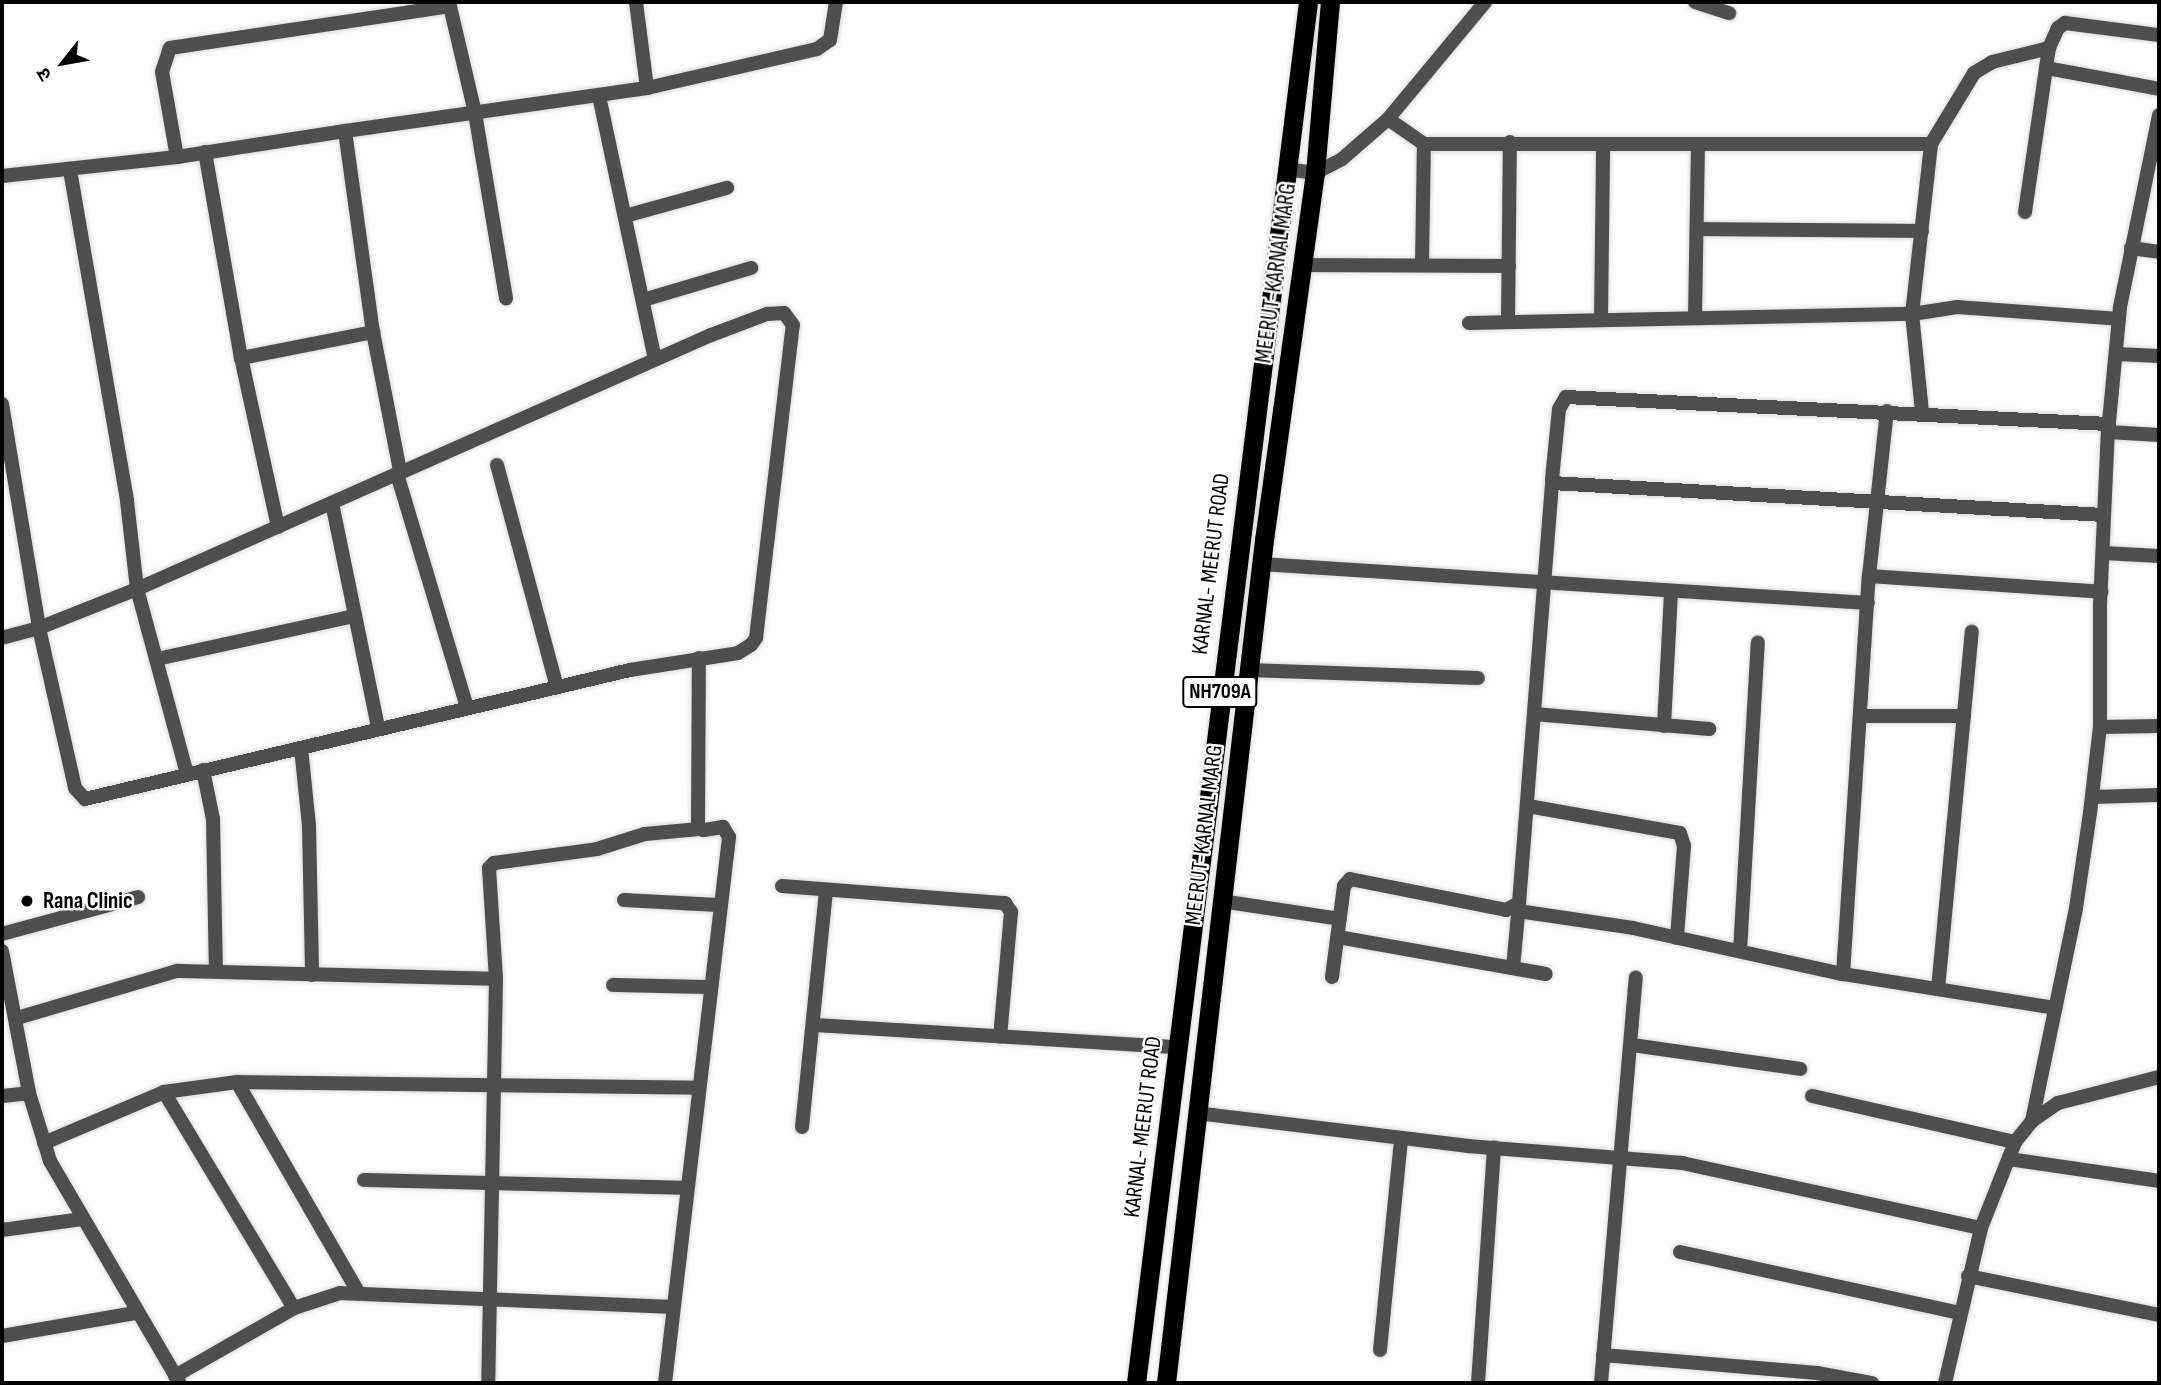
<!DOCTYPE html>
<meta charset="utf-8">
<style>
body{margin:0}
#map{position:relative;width:2161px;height:1385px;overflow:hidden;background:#fff;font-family:"Sofia Sans Condensed","Noto Sans Devanagari",sans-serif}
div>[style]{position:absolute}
.roads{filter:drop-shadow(0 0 2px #dbdbdb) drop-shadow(0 0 2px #dbdbdb)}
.minor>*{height:14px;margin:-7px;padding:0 7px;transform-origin:7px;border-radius:7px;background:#4e4e4e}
.tertiary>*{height:14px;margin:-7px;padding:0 7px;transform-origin:7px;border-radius:7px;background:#4e4e4e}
.trunk>*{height:19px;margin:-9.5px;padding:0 9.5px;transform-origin:9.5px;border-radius:9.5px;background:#000}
.dots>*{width:19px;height:19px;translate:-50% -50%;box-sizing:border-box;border:4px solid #fff;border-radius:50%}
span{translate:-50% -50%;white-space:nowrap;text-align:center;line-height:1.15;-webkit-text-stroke:5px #fff;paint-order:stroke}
.shield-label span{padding:2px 5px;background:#fff;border:2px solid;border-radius:5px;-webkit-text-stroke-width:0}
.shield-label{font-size:21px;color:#000;font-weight:700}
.street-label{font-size:23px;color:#000}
.poi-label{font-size:23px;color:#000;font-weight:700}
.left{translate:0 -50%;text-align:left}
.frame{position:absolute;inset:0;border:4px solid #000;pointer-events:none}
.north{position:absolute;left:28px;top:28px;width:70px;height:70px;-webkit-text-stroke:5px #fff;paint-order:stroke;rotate:239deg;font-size:19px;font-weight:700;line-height:28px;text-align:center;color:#000}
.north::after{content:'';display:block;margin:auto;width:24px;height:32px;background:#000;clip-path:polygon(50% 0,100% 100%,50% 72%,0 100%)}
</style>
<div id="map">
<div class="roads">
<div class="minor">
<i style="left:449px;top:2px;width:114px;rotate:76.8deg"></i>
<i style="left:475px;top:113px;width:188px;rotate:80.5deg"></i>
<i style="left:1695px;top:2px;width:36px;rotate:18deg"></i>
<i style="left:2046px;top:68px;width:115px;rotate:10.5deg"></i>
<i style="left:647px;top:88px;width:174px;rotate:-12.9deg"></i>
<i style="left:817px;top:49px;width:16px;rotate:-35deg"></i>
<i style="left:830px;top:40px;width:38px;rotate:-81deg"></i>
<i style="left:599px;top:96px;width:269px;rotate:78deg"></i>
<i style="left:1388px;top:119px;width:44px;rotate:34.8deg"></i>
<i style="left:1424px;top:144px;width:507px"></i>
<i style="left:345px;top:131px;width:305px;rotate:-8.1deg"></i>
<i style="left:647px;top:88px;width:87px;rotate:-97.3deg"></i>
<i style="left:205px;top:152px;width:209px;rotate:80.1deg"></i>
<i style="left:177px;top:157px;width:86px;rotate:-100deg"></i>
<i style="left:162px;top:72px;width:25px;rotate:-72deg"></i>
<i style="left:170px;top:48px;width:283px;rotate:-8.5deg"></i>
<i style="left:1286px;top:169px;width:29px;rotate:8deg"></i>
<i style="left:1315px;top:173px;width:30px;rotate:-27deg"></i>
<i style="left:1342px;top:159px;width:61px;rotate:-41deg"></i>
<i style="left:1388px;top:119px;width:152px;rotate:-50.3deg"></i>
<i style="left:70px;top:170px;width:336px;rotate:80.2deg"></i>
<i style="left:127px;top:501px;width:89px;rotate:83.5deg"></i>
<i style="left:137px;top:589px;width:284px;rotate:-23.9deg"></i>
<i style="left:2px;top:176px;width:176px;rotate:-6.2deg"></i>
<i style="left:177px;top:157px;width:170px;rotate:-8.8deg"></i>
<i style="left:345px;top:131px;width:203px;rotate:82.1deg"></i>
<i style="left:2025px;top:212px;width:166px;rotate:-81.7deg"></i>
<i style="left:625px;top:216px;width:106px;rotate:-15.4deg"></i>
<i style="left:1697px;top:229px;width:225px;rotate:0.5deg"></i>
<i style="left:2131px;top:248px;width:28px;rotate:8deg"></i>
<i style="left:1303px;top:265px;width:206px;rotate:0.3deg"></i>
<i style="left:1422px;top:265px;width:121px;rotate:-89.1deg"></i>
<i style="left:643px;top:300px;width:113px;rotate:-16.5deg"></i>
<i style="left:1695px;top:316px;width:170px;rotate:-89deg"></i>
<i style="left:1601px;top:319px;width:175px;rotate:-89.3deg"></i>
<i style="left:1508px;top:322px;width:180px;rotate:-89.4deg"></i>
<i style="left:1469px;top:323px;width:443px;rotate:-1.2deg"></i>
<i style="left:1912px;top:314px;width:46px;rotate:-8.8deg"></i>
<i style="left:1957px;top:307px;width:162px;rotate:4.2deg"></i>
<i style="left:2116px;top:354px;width:43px;rotate:2.7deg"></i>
<i style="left:2px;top:404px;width:227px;rotate:80.6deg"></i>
<i style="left:39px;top:628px;width:38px;rotate:165deg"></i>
<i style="left:1922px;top:412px;width:99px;rotate:-95.8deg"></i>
<i style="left:1912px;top:314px;width:171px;rotate:-83.6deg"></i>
<i style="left:1931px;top:144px;width:83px;rotate:-58.8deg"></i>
<i style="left:1974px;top:73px;width:21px;rotate:-31deg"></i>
<i style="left:1992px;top:62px;width:59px;rotate:-13.8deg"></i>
<i style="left:2049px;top:48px;width:22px;rotate:-66deg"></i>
<i style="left:2058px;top:28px;width:9px;rotate:-36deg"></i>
<i style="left:2065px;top:23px;width:95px;rotate:7.3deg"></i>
<i style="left:2108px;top:432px;width:51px;rotate:3.4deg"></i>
<i style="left:497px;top:465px;width:230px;rotate:74.9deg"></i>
<i style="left:1552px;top:483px;width:553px;rotate:3.32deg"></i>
<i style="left:332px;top:503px;width:230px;rotate:78.4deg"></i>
<i style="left:278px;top:527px;width:173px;rotate:-102.3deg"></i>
<i style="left:241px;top:358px;width:135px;rotate:-11.1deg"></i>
<i style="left:373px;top:332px;width:142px;rotate:79deg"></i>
<i style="left:2104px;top:553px;width:55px;rotate:3.1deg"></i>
<i style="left:1261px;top:564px;width:608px;rotate:3.68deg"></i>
<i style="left:1869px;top:576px;width:233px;rotate:3.9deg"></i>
<i style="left:157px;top:659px;width:202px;rotate:-12.3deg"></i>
<i style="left:1248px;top:670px;width:230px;rotate:2deg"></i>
<i style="left:1534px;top:714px;width:176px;rotate:4.9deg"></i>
<i style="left:1860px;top:716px;width:104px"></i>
<i style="left:1664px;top:726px;width:135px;rotate:-87deg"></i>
<i style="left:2100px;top:727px;width:59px;rotate:-1deg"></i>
<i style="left:301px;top:748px;width:78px;rotate:84.1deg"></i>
<i style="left:309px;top:826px;width:149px;rotate:88.8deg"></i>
<i style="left:203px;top:770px;width:50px;rotate:78.5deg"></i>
<i style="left:213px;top:819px;width:152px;rotate:88.9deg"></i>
<i style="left:187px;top:774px;width:192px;rotate:-105.1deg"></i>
<i style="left:137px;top:589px;width:105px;rotate:158.3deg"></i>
<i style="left:39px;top:628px;width:164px;rotate:77.3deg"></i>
<i style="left:75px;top:788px;width:15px;rotate:48deg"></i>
<i style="left:85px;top:799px;width:560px;rotate:-13.32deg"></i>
<i style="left:630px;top:670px;width:109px;rotate:-8.9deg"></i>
<i style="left:738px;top:653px;width:15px;rotate:-32deg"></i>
<i style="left:751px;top:645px;width:9px;rotate:-54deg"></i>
<i style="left:756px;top:638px;width:315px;rotate:-83.3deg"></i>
<i style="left:793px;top:325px;width:15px;rotate:-127deg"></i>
<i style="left:784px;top:313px;width:17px;rotate:177deg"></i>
<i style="left:767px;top:314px;width:60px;rotate:159.4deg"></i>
<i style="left:711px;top:335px;width:343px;rotate:156.1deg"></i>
<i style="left:397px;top:474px;width:244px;rotate:73.3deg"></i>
<i style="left:2092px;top:797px;width:67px;rotate:-1.7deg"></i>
<i style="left:1528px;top:806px;width:154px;rotate:10.1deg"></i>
<i style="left:1680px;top:833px;width:14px;rotate:73deg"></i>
<i style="left:1684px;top:846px;width:92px;rotate:94.4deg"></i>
<i style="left:782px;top:886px;width:224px;rotate:4.4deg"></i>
<i style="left:1005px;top:903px;width:11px;rotate:56deg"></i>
<i style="left:1011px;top:912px;width:125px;rotate:95deg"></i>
<i style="left:624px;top:900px;width:94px;rotate:3deg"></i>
<i style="left:1221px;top:901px;width:120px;rotate:8.6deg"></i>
<i style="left:1518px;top:911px;width:116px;rotate:8.4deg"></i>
<i style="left:1633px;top:928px;width:215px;rotate:12.4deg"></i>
<i style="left:1843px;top:974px;width:215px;rotate:9.1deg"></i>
<i style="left:2px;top:934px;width:141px;rotate:-15.2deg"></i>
<i style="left:1338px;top:937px;width:211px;rotate:10.1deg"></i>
<i style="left:2px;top:951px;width:145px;rotate:79.2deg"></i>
<i style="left:29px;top:1093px;width:71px;rotate:72.8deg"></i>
<i style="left:50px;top:1161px;width:256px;rotate:59.7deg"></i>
<i style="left:1740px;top:951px;width:309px;rotate:-86.7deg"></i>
<i style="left:1513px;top:968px;width:65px;rotate:-84.7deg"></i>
<i style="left:1843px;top:974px;width:399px;rotate:-86.3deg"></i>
<i style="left:1869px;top:576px;width:166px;rotate:-83.8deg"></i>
<i style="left:1332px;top:977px;width:92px;rotate:-82.5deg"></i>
<i style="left:1344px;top:886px;width:9px;rotate:-49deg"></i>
<i style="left:1350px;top:879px;width:159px;rotate:11.2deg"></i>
<i style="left:1506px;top:910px;width:15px;rotate:-28deg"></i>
<i style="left:1519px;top:903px;width:425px;rotate:-85.5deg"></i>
<i style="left:1552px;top:479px;width:70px;rotate:-84.3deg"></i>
<i style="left:1559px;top:409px;width:14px;rotate:-60deg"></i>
<i style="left:1566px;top:397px;width:544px;rotate:2.85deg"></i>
<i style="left:496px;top:979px;width:111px;rotate:-93.6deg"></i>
<i style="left:489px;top:868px;width:7px;rotate:-45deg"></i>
<i style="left:494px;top:863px;width:104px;rotate:-7.7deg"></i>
<i style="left:597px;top:849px;width:50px;rotate:-17.4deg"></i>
<i style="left:645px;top:834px;width:54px;rotate:-5.3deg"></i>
<i style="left:613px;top:985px;width:96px;rotate:1.2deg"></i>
<i style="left:1938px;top:989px;width:359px;rotate:-84.6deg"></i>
<i style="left:17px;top:1018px;width:167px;rotate:-16.4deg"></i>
<i style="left:177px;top:971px;width:319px;rotate:1.4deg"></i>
<i style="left:496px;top:979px;width:404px;rotate:91.1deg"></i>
<i style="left:814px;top:1025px;width:365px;rotate:3.5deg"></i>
<i style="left:1632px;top:1045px;width:170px;rotate:8.1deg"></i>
<i style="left:237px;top:1082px;width:460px;rotate:0.7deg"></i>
<i style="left:164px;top:1092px;width:252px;rotate:59deg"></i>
<i style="left:2px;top:1096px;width:27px;rotate:-6deg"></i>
<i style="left:1812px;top:1096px;width:208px;rotate:12.8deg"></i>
<i style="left:1196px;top:1113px;width:274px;rotate:6.9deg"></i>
<i style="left:1468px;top:1146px;width:215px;rotate:4.5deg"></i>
<i style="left:1682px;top:1163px;width:306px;rotate:12.3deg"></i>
<i style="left:2032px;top:1121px;width:217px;rotate:-78.3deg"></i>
<i style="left:2076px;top:908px;width:96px;rotate:-81.6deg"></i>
<i style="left:2090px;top:813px;width:87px;rotate:-83.4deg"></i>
<i style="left:2100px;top:727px;width:122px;rotate:-90deg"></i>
<i style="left:2100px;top:605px;width:173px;rotate:-87.4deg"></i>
<i style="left:2108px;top:432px;width:126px;rotate:-84.5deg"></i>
<i style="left:2120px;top:307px;width:196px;rotate:-78.5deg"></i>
<i style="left:802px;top:1127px;width:238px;rotate:-84.2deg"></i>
<i style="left:44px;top:1143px;width:130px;rotate:-23deg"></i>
<i style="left:164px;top:1092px;width:74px;rotate:-7.8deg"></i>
<i style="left:237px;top:1082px;width:242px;rotate:60deg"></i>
<i style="left:2009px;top:1159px;width:152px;rotate:8.3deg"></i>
<i style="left:364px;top:1180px;width:321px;rotate:1.4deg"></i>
<i style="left:2px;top:1230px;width:81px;rotate:-7.8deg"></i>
<i style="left:1680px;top:1252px;width:287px;rotate:12.3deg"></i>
<i style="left:1968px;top:1276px;width:195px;rotate:11.5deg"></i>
<i style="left:2px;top:1336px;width:135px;rotate:-9.8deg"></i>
<i style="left:1380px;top:1350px;width:213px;rotate:-84.3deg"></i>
<i style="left:1603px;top:1355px;width:215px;rotate:4.8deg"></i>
<i style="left:1817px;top:1373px;width:56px;rotate:10.3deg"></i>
<i style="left:175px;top:1376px;width:137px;rotate:-29.7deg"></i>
<i style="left:294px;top:1308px;width:48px;rotate:-18.1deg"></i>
<i style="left:340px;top:1293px;width:333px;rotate:2.4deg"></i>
<i style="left:665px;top:1383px;width:550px;rotate:-83.31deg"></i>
<i style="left:729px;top:837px;width:12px;rotate:-121deg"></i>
<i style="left:723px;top:827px;width:20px;rotate:171deg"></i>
<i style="left:703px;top:830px;width:6px;rotate:-141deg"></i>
<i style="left:698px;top:826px;width:168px;rotate:-89.7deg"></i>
<i style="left:1478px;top:1383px;width:236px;rotate:-86.1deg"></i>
<i style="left:1601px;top:1383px;width:407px;rotate:-85.1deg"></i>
</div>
<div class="tertiary">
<i style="left:1945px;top:1383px;width:159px;rotate:-76.9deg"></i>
<i style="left:1981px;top:1228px;width:92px;rotate:-68.4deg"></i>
<i style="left:2015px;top:1142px;width:27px;rotate:-51deg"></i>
<i style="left:2032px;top:1121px;width:32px;rotate:-35deg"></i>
<i style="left:2058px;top:1103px;width:104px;rotate:-14.4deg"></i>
</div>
<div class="trunk">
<i style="left:1136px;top:1383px;width:1392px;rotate:-82.9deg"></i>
<i style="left:1166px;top:1383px;width:849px;rotate:-83.37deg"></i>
<i style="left:1264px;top:540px;width:371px;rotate:-82.1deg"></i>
<i style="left:1315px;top:173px;width:172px;rotate:-85deg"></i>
</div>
</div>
<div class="dots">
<i style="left:27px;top:901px;background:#000"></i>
</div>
<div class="shield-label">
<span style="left:1220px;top:692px">NH709A</span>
</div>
<div class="street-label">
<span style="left:1276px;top:273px;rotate:-82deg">MEERUT-KARNAL MARG</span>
<span style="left:1211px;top:564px;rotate:-83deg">KARNAL- MEERUT ROAD</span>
<span style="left:1204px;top:835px;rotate:-83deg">MEERUT-KARNAL MARG</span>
<span style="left:1143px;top:1127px;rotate:-83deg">KARNAL- MEERUT ROAD</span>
</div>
<div class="poi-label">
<span class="left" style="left:43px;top:901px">Rana Clinic</span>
</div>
<div class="frame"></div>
<div class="north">उ</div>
</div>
